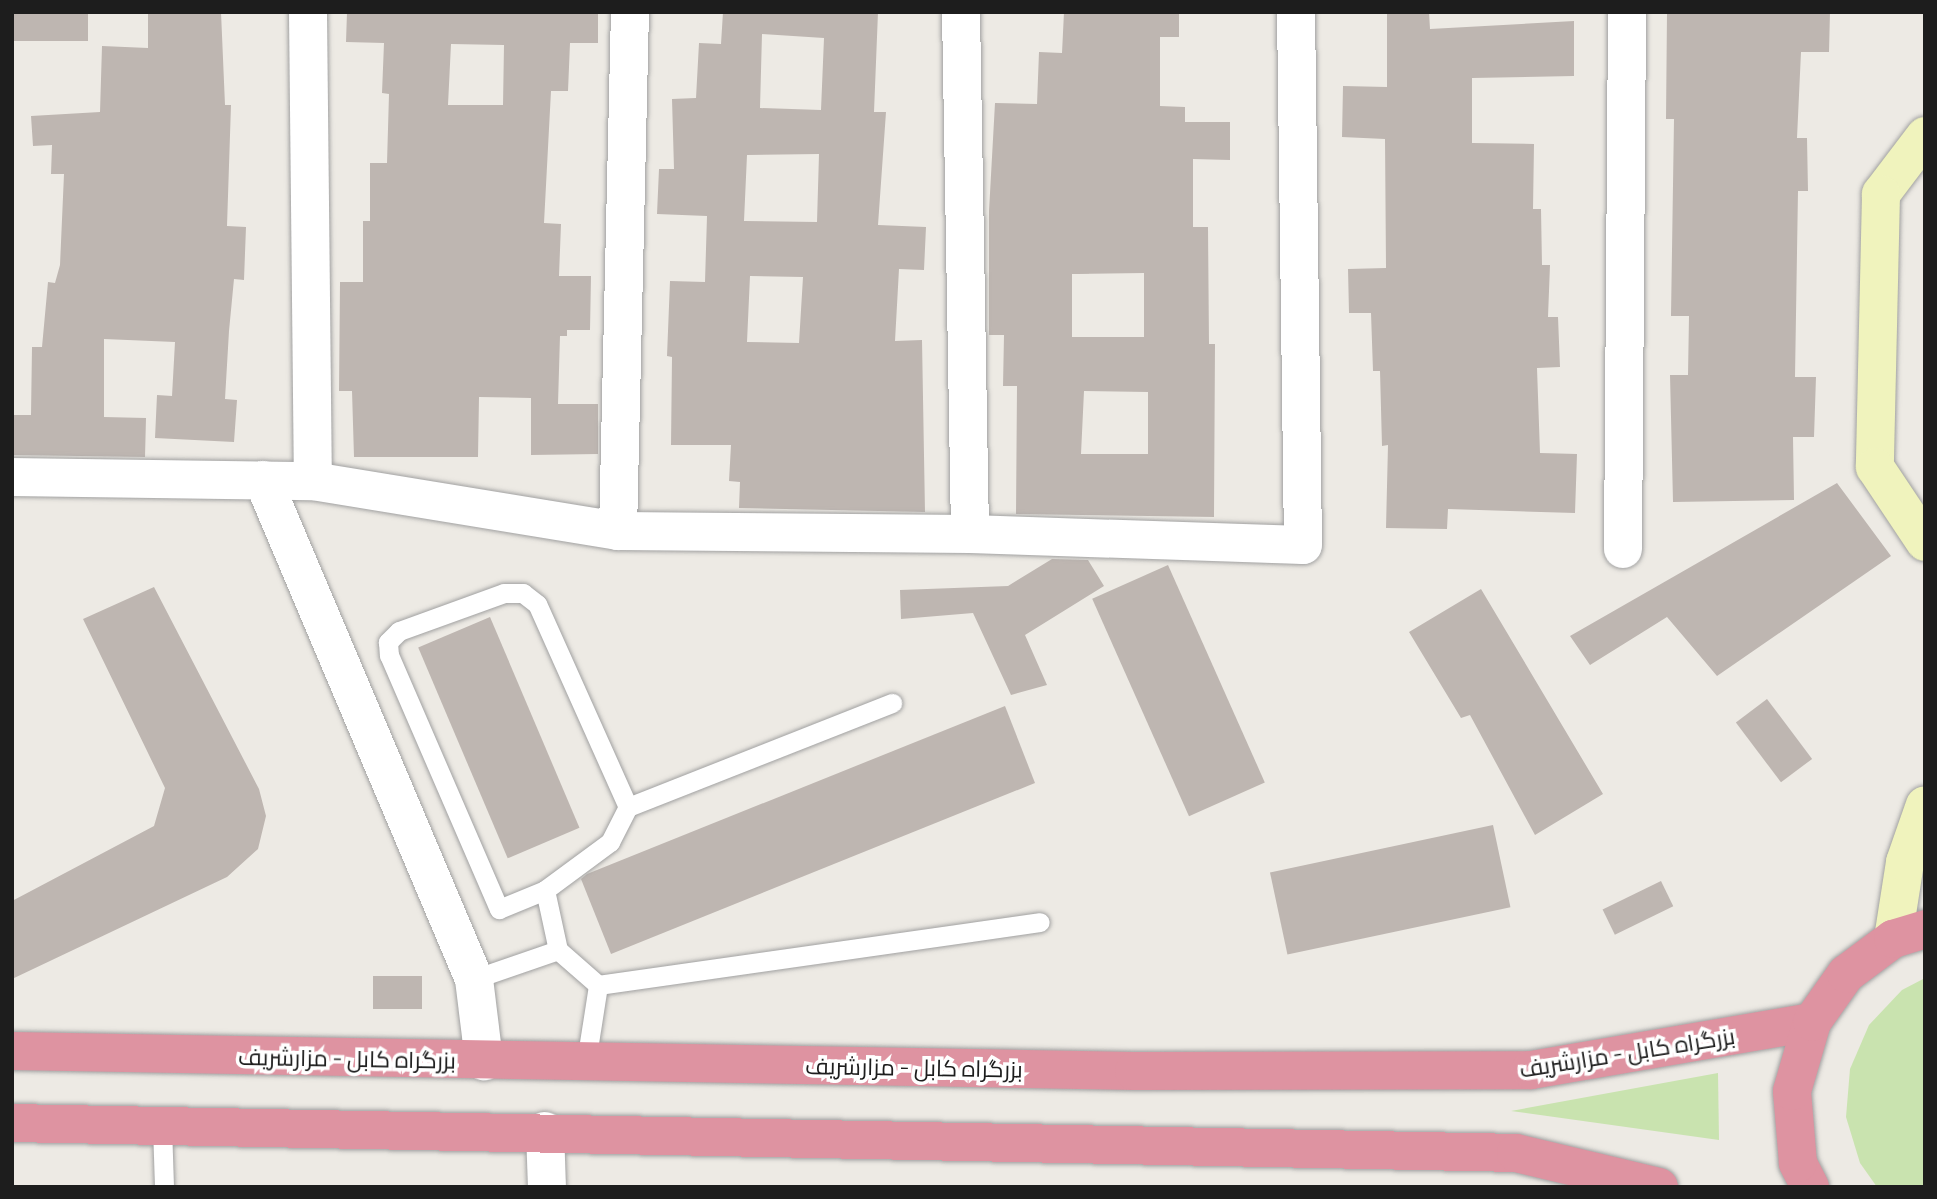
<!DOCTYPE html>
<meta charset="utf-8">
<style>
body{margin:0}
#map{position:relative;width:1937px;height:1199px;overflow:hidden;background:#edeae4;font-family:Manrope,Cairo,sans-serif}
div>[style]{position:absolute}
.grass>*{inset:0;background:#c9e3af}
.building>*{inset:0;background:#beb6b1;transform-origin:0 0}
.roads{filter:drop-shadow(0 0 2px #a1a1a1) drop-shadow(0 0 2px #a1a1a1)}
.lane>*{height:19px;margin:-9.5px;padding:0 9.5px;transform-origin:9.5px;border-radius:9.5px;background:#fff}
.street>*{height:38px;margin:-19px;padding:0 19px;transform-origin:19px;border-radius:19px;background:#fff}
.secondary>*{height:38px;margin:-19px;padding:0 19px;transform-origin:19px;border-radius:19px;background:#f0f3bd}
.highway>*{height:38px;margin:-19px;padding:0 19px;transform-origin:19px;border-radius:19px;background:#de93a1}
span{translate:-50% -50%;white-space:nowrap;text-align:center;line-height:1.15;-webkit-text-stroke:7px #fff;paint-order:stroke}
.street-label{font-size:23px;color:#1d1d1d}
.frame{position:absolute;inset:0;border:14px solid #1d1d1d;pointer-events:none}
</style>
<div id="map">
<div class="grass">
<i style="clip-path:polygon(1925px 978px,1925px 1187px,1877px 1187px,1860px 1163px,1846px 1117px,1850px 1069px,1869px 1025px,1902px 990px)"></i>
<i style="clip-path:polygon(1718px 1073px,1719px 1140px,1511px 1111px)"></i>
</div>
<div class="building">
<i style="left:12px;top:12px;width:76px;height:29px"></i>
<i style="clip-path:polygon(148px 12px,221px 12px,225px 105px,231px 105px,227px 226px,246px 227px,244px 280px,234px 279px,229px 331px,225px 399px,237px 400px,234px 442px,155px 438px,157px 395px,172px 396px,175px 342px,104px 339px,104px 417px,146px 418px,145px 457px,12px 455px,13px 415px,31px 415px,32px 347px,42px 347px,48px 282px,55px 283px,60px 265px,64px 174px,51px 174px,52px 145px,33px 146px,31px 116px,100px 112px,102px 46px,148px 48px)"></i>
<i style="clip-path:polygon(evenodd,347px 12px,598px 12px,598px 43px,570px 43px,568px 91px,551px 91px,544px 223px,561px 224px,559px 276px,591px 276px,590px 330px,567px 330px,567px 336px,560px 336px,558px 404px,598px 404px,598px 454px,531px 455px,531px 398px,479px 397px,478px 457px,354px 457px,352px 391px,339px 391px,340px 282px,363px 282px,363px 221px,370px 221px,370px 163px,387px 163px,389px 94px,382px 93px,384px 43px,346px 42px,347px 12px,451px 44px,504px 45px,503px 105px,448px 105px,451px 44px)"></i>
<i style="clip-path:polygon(evenodd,723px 12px,878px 12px,874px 112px,886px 112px,878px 225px,926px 227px,924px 270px,899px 269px,895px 341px,922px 340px,925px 512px,739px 508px,740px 482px,729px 481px,731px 445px,671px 445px,672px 357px,667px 356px,670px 281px,705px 282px,707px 216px,657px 214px,659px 169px,674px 169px,672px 99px,696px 98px,699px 43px,721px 44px,723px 12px,762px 34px,824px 38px,821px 110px,760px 108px,762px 34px,723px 12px,819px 154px,817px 222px,744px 221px,747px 155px,819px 154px,723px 12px,750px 276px,803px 277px,799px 343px,747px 342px,750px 276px)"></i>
<i style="clip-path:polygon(evenodd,1064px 12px,1179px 12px,1179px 37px,1160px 37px,1160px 106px,1185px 107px,1185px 122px,1230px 122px,1230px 160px,1193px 159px,1193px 227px,1208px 227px,1209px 344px,1215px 344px,1214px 517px,1016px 514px,1017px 386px,1003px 386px,1004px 335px,989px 335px,989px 211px,995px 103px,1037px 104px,1039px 52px,1062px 53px,1064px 12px,1144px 273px,1144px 337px,1072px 337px,1072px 274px,1144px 273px,1064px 12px,1084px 391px,1148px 392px,1148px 454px,1081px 454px,1084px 391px)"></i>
<i style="clip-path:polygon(1387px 12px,1429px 12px,1430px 29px,1574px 21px,1574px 76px,1472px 78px,1472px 143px,1534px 144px,1533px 209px,1541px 209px,1542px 265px,1550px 265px,1548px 317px,1558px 317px,1560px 367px,1537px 368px,1540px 453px,1577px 454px,1575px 513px,1448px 509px,1447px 529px,1386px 528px,1388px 445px,1382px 446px,1380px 371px,1373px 371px,1371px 313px,1349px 313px,1348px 269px,1386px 268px,1385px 139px,1342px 137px,1343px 86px,1387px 87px)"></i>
<i style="clip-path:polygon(1667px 12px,1830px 12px,1829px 52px,1801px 52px,1797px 138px,1807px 138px,1808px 191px,1798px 191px,1795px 377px,1816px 377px,1814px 437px,1793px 437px,1794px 500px,1673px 502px,1670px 375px,1688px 375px,1689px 316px,1671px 316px,1674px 119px,1666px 119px)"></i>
<i style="clip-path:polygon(1837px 483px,1891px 556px,1717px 676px,1667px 617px,1590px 665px,1570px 636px)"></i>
<i style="clip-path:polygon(1052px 559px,1088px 560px,1104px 586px,1025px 635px,1047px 685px,1011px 695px,973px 613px,901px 619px,900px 590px,1008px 586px)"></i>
<i style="left:1168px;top:565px;width:238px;height:83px;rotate:66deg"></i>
<i style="clip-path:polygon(154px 587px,259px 789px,266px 816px,258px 849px,227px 877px,12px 979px,12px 901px,154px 826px,165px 788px,83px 619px)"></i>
<i style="clip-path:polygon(1481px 589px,1603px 794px,1535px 835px,1470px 715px,1461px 718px,1409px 632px)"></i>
<i style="left:490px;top:617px;width:229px;height:78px;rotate:67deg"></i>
<i style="left:1767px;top:699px;width:75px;height:39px;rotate:53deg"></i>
<i style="clip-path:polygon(1005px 706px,1035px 783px,611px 954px,581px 879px,587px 874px)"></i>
<i style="left:1493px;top:825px;width:84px;height:228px;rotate:78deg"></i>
<i style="left:1661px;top:881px;width:28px;height:65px;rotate:64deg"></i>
<i style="left:373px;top:976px;width:49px;height:33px"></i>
</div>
<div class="roads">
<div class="lane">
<i style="left:628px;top:807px;width:222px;rotate:-114.1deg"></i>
<i style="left:537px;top:604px;width:18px;rotate:-142deg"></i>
<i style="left:523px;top:593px;width:19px;rotate:180deg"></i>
<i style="left:504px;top:593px;width:112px;rotate:160.1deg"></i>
<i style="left:399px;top:631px;width:16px;rotate:135deg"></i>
<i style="left:388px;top:642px;width:13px;rotate:86deg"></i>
<i style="left:389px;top:655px;width:277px;rotate:66.6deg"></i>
<i style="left:499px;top:909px;width:50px;rotate:-22.4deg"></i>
<i style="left:545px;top:890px;width:81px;rotate:-36.4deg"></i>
<i style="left:610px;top:842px;width:39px;rotate:-63deg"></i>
<i style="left:628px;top:807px;width:284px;rotate:-21.5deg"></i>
<i style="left:545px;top:890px;width:61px;rotate:77.8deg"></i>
<i style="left:558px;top:950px;width:53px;rotate:41.2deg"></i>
<i style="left:598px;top:985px;width:446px;rotate:-8.1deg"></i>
<i style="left:474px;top:979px;width:89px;rotate:-19deg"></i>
<i style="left:586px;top:1062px;width:78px;rotate:-81.1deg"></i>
<i style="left:162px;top:1126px;width:61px;rotate:88.1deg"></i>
</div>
<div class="street">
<i style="left:308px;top:12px;width:469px;rotate:89.4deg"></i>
<i style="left:961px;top:12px;width:522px;rotate:89.01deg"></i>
<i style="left:12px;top:477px;width:301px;rotate:0.8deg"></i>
<i style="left:313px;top:481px;width:309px;rotate:9.3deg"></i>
<i style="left:618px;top:531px;width:352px;rotate:0.5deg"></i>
<i style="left:970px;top:534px;width:333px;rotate:1.9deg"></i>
<i style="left:1303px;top:545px;width:533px;rotate:-90.75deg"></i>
<i style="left:263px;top:480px;width:542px;rotate:67.08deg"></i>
<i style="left:474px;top:979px;width:83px;rotate:83deg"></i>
<i style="left:618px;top:531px;width:519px;rotate:-88.68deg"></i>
<i style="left:1623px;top:549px;width:537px;rotate:-89.57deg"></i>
<i style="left:545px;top:1131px;width:56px;rotate:88deg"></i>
</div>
<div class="secondary">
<i style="left:1925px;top:136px;width:73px;rotate:127.2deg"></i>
<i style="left:1881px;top:194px;width:273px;rotate:91.3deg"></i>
<i style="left:1875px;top:467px;width:90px;rotate:56.3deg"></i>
<i style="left:1893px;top:939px;width:78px;rotate:-81.1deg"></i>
<i style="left:1905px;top:862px;width:60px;rotate:-70.7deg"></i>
</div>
<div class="highway">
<i style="left:12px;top:1051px;width:1122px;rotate:1.02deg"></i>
<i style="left:1134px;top:1071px;width:397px;rotate:-0.1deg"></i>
<i style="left:1531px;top:1070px;width:285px;rotate:-9.7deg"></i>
<i style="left:12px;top:1123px;width:1504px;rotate:1.14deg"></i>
<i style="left:1516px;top:1153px;width:147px;rotate:13.4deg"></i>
<i style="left:1810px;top:1187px;width:27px;rotate:-117deg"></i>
<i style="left:1798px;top:1163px;width:72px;rotate:-94.8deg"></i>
<i style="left:1792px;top:1091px;width:72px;rotate:-73.8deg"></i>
<i style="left:1812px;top:1022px;width:59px;rotate:-54.7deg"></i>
<i style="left:1846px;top:974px;width:59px;rotate:-36.7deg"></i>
<i style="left:1893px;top:939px;width:34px;rotate:-17deg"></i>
</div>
</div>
<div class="street-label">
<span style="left:1627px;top:1052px;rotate:-9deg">بزرگراه کابل - مزارشریف</span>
<span style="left:347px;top:1058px;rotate:1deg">بزرگراه کابل - مزارشریف</span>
<span style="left:914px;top:1067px;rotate:1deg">بزرگراه کابل - مزارشریف</span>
</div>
<div class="frame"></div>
</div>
